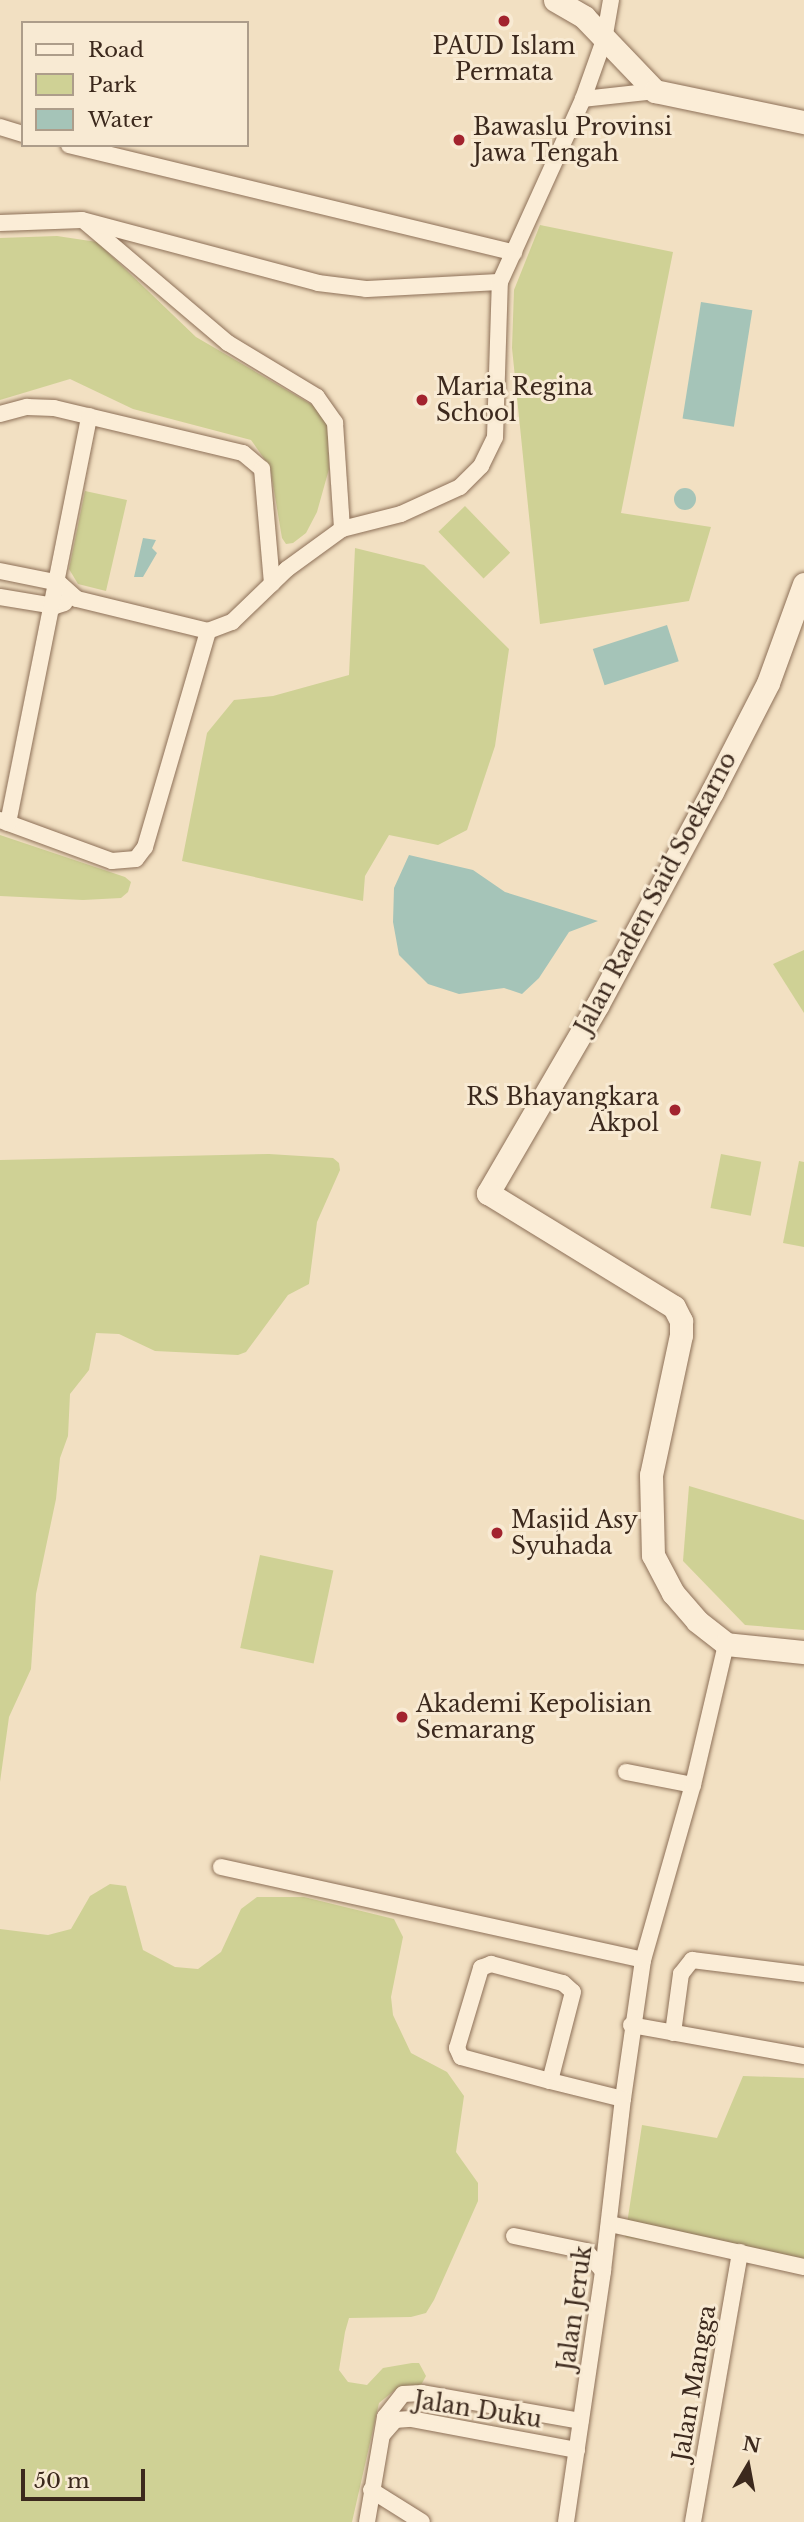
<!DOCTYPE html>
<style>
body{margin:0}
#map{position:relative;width:804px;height:2522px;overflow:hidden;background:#f2e0c2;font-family:"Libre Baskerville",serif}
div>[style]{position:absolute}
.green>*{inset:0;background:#cfd195;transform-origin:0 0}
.water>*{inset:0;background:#a5c4b8;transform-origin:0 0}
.round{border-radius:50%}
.roads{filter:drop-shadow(0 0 2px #8d7058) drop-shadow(0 0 2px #8d7058)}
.street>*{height:16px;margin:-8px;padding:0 8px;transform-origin:8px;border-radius:8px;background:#fbedd7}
.secondary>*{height:23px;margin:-11.5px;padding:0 11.5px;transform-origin:11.5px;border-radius:11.5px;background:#fbedd7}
.dots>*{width:19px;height:19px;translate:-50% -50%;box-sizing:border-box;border:4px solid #f8ead3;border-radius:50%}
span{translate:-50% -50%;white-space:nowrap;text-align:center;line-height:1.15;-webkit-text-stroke:6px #f8ead3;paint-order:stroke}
.poi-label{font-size:23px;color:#3c291d}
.left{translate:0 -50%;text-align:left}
.right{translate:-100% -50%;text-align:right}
.street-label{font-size:23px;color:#3c291d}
.legend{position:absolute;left:21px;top:21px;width:228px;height:126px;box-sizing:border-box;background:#f8ead3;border:2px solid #ad9d8a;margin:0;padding:9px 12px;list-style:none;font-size:21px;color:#3c291d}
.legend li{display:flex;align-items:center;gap:14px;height:35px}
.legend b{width:35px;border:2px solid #ad9d8a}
.north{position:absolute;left:713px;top:2431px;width:70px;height:70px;-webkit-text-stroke:5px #f8ead3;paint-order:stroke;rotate:10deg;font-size:19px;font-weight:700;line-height:28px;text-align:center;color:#3c291d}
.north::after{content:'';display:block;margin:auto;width:24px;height:32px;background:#3c291d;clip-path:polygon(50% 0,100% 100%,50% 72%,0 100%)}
.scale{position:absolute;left:21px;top:2469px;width:124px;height:32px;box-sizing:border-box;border:4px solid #3c291d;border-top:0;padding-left:9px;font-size:21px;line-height:24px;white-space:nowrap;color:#3c291d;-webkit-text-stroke:5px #f8ead3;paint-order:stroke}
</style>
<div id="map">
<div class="green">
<i style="clip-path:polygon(540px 225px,673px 252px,621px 513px,711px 527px,689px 601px,540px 624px,512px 348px,514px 290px)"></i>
<i style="clip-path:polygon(57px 236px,97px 242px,196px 337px,314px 406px,328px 426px,329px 469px,317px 512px,306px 533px,293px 543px,286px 544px,282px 538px,270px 467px,251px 440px,133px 409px,70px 379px,0 400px,0 238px)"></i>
<i style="clip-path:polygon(85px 491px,127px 500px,106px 591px,78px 584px,69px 569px)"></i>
<i style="left:465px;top:506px;width:65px;height:37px;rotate:46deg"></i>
<i style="clip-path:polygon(355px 548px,424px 565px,509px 649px,495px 746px,467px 830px,438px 845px,389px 835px,365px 876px,363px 901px,182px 861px,207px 733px,234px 700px,273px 696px,349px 675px)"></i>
<i style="clip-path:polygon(0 835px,125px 877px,131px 882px,128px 892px,121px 898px,83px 900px,0 896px)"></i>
<i style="clip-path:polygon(804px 950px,804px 1013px,773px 964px)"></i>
<i style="clip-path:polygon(269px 1154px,333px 1158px,339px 1163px,340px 1170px,317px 1222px,309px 1284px,288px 1295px,246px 1352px,238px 1355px,155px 1351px,119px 1334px,96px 1333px,89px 1370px,70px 1394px,68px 1436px,60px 1458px,56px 1499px,36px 1594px,31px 1669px,9px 1717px,0 1782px,0 1160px)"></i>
<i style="left:721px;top:1154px;width:41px;height:55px;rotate:11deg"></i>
<i style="clip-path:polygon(799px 1161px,804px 1162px,804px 1247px,783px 1243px)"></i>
<i style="clip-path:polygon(689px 1486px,804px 1520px,804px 1630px,745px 1625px,683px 1561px)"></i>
<i style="left:260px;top:1555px;width:75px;height:95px;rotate:12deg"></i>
<i style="clip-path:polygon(110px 1884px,126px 1886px,143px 1950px,175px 1967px,198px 1969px,221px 1952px,241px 1909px,257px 1897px,304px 1897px,394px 1919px,403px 1937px,391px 1997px,393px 2015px,411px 2053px,447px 2072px,464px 2096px,456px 2152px,478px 2183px,478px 2201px,434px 2300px,426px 2313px,411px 2317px,349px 2318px,345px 2332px,339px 2370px,348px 2382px,367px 2385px,383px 2368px,412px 2363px,419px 2363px,426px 2376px,421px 2385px,395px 2390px,379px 2403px,352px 2522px,0 2522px,0 1929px,48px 1935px,71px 1929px,90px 1896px)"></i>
<i style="clip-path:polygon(743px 2076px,804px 2078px,804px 2271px,625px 2237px,642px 2125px,717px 2138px)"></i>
</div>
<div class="water">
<i style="left:701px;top:302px;width:52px;height:118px;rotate:9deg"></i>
<i class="round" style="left:674px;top:488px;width:22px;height:22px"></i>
<i style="clip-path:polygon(143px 538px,156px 540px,152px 548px,157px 553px,143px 577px,134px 577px)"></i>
<i style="left:667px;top:625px;width:38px;height:78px;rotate:72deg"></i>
<i style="clip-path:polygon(409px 855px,473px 870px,505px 892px,598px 921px,569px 932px,539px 978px,522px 994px,504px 988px,459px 994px,428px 984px,399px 955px,393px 922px,394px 888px)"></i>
</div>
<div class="roads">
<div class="street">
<i style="left:583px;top:99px;width:72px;rotate:-6.3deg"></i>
<i style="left:0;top:127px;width:24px;rotate:17deg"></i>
<i style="left:69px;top:145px;width:458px;rotate:13.6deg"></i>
<i style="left:84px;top:221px;width:189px;rotate:40.3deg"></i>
<i style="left:228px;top:343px;width:104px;rotate:31.2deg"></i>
<i style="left:317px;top:397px;width:32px;rotate:55deg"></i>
<i style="left:335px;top:423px;width:106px;rotate:86.2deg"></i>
<i style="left:0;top:223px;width:82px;rotate:-2.1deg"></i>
<i style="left:82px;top:220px;width:244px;rotate:14.9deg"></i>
<i style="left:318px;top:283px;width:48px;rotate:7.1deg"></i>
<i style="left:366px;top:289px;width:134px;rotate:-3deg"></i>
<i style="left:0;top:414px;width:28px;rotate:-15deg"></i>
<i style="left:27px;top:407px;width:27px;rotate:2deg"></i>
<i style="left:54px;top:408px;width:194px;rotate:13.4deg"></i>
<i style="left:243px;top:453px;width:25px;rotate:40deg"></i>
<i style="left:262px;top:469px;width:115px;rotate:85deg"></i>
<i style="left:0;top:571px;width:60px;rotate:11.5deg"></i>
<i style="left:59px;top:583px;width:24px;rotate:42deg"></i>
<i style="left:77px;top:599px;width:135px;rotate:13.7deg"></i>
<i style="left:208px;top:631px;width:26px;rotate:-21deg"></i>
<i style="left:232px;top:622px;width:76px;rotate:-43.9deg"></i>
<i style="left:287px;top:569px;width:68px;rotate:-36deg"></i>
<i style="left:342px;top:529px;width:61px;rotate:-14.3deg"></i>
<i style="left:401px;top:514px;width:65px;rotate:-24.6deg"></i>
<i style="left:460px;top:487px;width:30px;rotate:-45deg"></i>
<i style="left:481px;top:466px;width:32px;rotate:-64deg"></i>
<i style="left:495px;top:437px;width:155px;rotate:-88.2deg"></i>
<i style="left:500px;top:282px;width:201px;rotate:-65.6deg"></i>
<i style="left:583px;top:99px;width:63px;rotate:-70.4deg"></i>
<i style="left:604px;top:40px;width:41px;rotate:-80.1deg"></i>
<i style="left:0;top:597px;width:56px;rotate:9.3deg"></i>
<i style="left:55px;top:606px;width:10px;rotate:-17deg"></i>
<i style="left:0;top:820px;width:119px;rotate:20.1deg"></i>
<i style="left:112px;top:861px;width:24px;rotate:-5deg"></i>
<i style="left:136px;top:859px;width:15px;rotate:-53deg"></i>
<i style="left:145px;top:847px;width:225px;rotate:-73.7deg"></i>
<i style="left:8px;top:823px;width:415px;rotate:-78.7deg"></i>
<i style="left:626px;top:1772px;width:68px;rotate:11deg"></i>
<i style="left:221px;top:1867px;width:432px;rotate:12.4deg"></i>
<i style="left:643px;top:1960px;width:140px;rotate:98.2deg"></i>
<i style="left:623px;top:2099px;width:75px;rotate:-166.1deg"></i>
<i style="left:550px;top:2081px;width:92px;rotate:-164.9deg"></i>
<i style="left:461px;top:2057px;width:10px;rotate:-114deg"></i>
<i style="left:457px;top:2048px;width:84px;rotate:-73.3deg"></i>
<i style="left:481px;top:1968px;width:11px;rotate:-22deg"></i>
<i style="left:491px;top:1964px;width:74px;rotate:14.8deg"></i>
<i style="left:563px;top:1983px;width:13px;rotate:42deg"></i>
<i style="left:573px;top:1992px;width:92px;rotate:104.5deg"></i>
<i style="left:643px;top:1960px;width:182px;rotate:-74.1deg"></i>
<i style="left:693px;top:1785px;width:145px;rotate:-76.8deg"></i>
<i style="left:631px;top:2025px;width:176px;rotate:10.2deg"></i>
<i style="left:673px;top:2033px;width:60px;rotate:-82.3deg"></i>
<i style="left:681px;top:1974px;width:18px;rotate:-52deg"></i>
<i style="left:692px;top:1960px;width:113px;rotate:7.1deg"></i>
<i style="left:610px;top:2224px;width:199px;rotate:12.5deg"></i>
<i style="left:514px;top:2236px;width:74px;rotate:11.8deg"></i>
<i style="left:586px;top:2251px;width:26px;rotate:50deg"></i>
<i style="left:383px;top:2434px;width:18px;rotate:-49deg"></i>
<i style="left:395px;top:2420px;width:16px;rotate:-4deg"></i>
<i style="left:411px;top:2419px;width:169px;rotate:10.6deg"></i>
<i style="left:371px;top:2490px;width:60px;rotate:32.1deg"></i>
<i style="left:367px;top:2522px;width:107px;rotate:-80.3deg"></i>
<i style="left:385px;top:2417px;width:29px;rotate:-52deg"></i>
<i style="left:403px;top:2394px;width:19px;rotate:-3deg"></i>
<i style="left:422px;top:2393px;width:161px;rotate:10deg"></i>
<i style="left:566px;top:2522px;width:254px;rotate:-81.6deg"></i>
<i style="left:603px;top:2271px;width:173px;rotate:-83.4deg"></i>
<i style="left:693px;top:2522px;width:274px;rotate:-80.1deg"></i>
</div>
<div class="secondary">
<i style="left:555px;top:0;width:34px;rotate:30deg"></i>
<i style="left:584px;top:17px;width:103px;rotate:46.2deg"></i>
<i style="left:655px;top:91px;width:152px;rotate:11.8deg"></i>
<i style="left:804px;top:584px;width:105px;rotate:110deg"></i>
<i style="left:768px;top:683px;width:123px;rotate:117.2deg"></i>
<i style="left:712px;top:792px;width:241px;rotate:118.3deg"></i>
<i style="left:598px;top:1004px;width:219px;rotate:120.2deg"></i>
<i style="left:488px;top:1193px;width:218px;rotate:31.5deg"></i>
<i style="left:674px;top:1307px;width:16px;rotate:63deg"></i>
<i style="left:681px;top:1321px;width:14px;rotate:90deg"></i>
<i style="left:681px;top:1335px;width:143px;rotate:102.1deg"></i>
<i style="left:651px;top:1475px;width:80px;rotate:88.6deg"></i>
<i style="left:653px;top:1555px;width:43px;rotate:62.2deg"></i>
<i style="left:673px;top:1593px;width:37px;rotate:49deg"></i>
<i style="left:697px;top:1621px;width:37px;rotate:38deg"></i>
<i style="left:726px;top:1644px;width:78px;rotate:5.9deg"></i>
</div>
</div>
<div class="dots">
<i style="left:504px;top:21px;background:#a2232e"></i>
<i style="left:459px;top:140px;background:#a2232e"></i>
<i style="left:422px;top:400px;background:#a2232e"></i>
<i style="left:675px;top:1110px;background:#a2232e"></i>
<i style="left:497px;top:1533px;background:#a2232e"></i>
<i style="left:402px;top:1717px;background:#a2232e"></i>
</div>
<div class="poi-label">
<span style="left:504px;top:59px">PAUD Islam<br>Permata</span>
<span class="left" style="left:473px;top:140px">Bawaslu Provinsi<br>Jawa Tengah</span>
<span class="left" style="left:436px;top:400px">Maria Regina<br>School</span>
<span class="right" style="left:659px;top:1110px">RS Bhayangkara<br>Akpol</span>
<span class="left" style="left:511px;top:1533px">Masjid Asy<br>Syuhada</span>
<span class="left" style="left:416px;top:1717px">Akademi Kepolisian<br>Semarang</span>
</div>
<div class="street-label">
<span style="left:656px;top:893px;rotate:-62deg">Jalan Raden Said Soekarno</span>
<span style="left:575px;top:2308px;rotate:-82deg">Jalan Jeruk</span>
<span style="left:694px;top:2383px;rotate:-80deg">Jalan Mangga</span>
<span style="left:478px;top:2410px;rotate:9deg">Jalan Duku</span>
</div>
<ul class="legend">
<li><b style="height:9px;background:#fbedd7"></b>Road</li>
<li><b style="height:19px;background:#cfd195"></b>Park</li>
<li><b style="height:19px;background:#a5c4b8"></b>Water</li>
</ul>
<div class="north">N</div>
<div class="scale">50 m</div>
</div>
